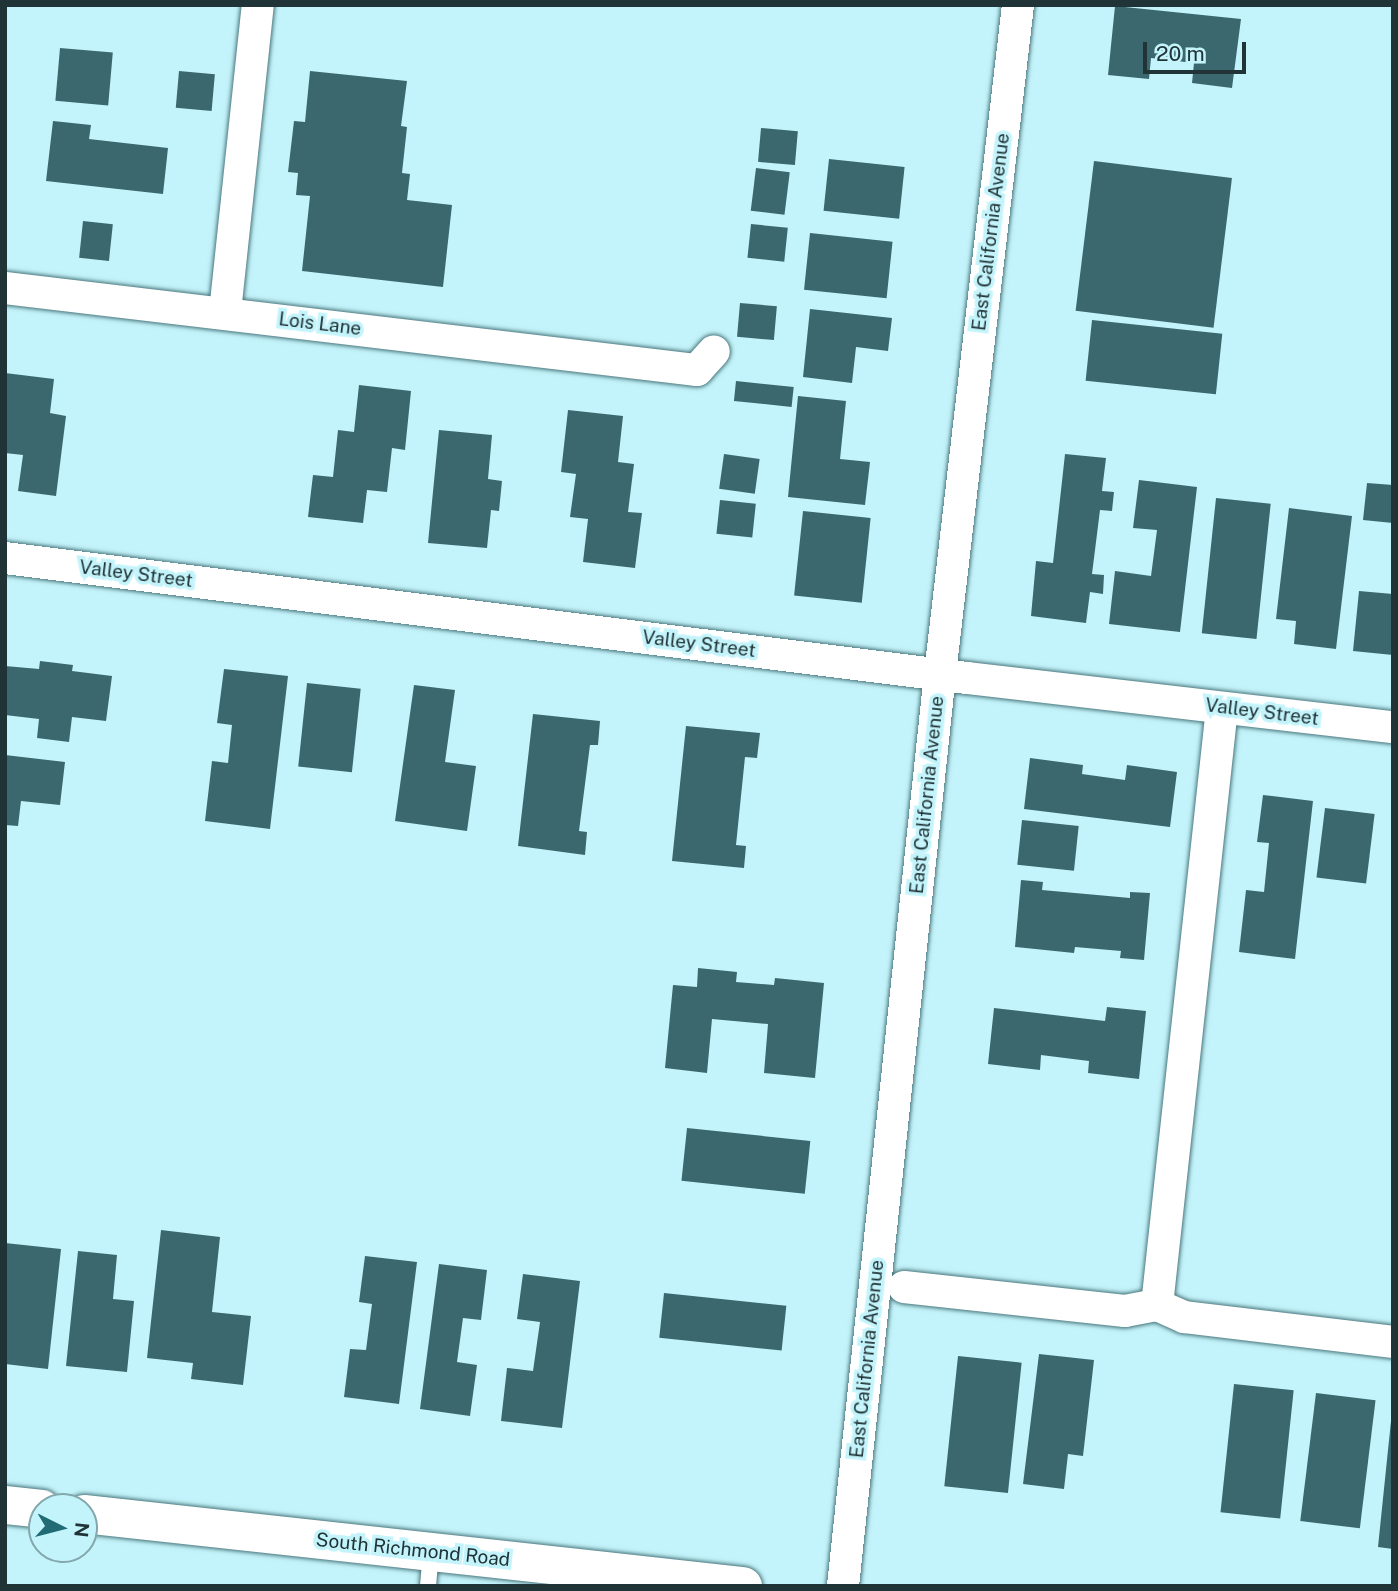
<!DOCTYPE html>
<style>
body{margin:0}
#map{position:relative;width:1398px;height:1591px;overflow:hidden;background:#c4f4fb;font-family:"Public Sans",sans-serif}
div>[style]{position:absolute}
.building>*{inset:0;background:#3b686e;transform-origin:0 0}
.roads{filter:drop-shadow(0 0 2px #4a777d) drop-shadow(0 0 2px #4a777d)}
.lane>*{height:16px;margin:-8px;padding:0 8px;transform-origin:8px;border-radius:8px;background:#fff}
.street>*{height:32px;margin:-16px;padding:0 16px;transform-origin:16px;border-radius:16px;background:#fff}
.secondary>*{height:38px;margin:-19px;padding:0 19px;transform-origin:19px;border-radius:19px;background:#fff}
span{translate:-50% -50%;white-space:nowrap;text-align:center;line-height:1.15;-webkit-text-stroke:7px #c4f4fb;paint-order:stroke}
.street-label{font-size:19px;color:#203336}
.frame{position:absolute;inset:0;border:7px solid #203336;pointer-events:none}
.north{position:absolute;left:28px;top:1493px;width:70px;height:70px;box-sizing:border-box;background:#c4f4fb;border:2px solid #82a7ac;border-radius:50%;rotate:96deg;font-size:19px;font-weight:700;line-height:28px;text-align:center;color:#203336}
.north::after{content:'';display:block;margin:auto;width:24px;height:32px;background:#216b75;clip-path:polygon(50% 0,100% 100%,50% 72%,0 100%)}
.scale{position:absolute;left:1143px;top:42px;width:103px;height:32px;box-sizing:border-box;border:4px solid #203336;border-top:0;padding-left:9px;font-size:21px;line-height:24px;white-space:nowrap;color:#203336;-webkit-text-stroke:5px #c4f4fb;paint-order:stroke}
</style>
<div id="map">
<div class="building">
<i style="clip-path:polygon(1115px 6px,1241px 19px,1232px 88px,1192px 83px,1194px 63px,1151px 58px,1149px 79px,1108px 75px)"></i>
<i style="left:60px;top:48px;width:53px;height:53px;rotate:5deg"></i>
<i style="left:179px;top:71px;width:36px;height:37px;rotate:5deg"></i>
<i style="clip-path:polygon(310px 71px,407px 81px,401px 126px,407px 127px,402px 173px,410px 174px,407px 200px,452px 205px,443px 287px,302px 271px,310px 196px,296px 195px,298px 173px,288px 172px,294px 121px,305px 122px)"></i>
<i style="clip-path:polygon(53px 121px,91px 125px,89px 139px,168px 148px,163px 194px,46px 181px)"></i>
<i style="left:761px;top:128px;width:37px;height:34px;rotate:5deg"></i>
<i style="left:829px;top:159px;width:76px;height:52px;rotate:6deg"></i>
<i style="left:1094px;top:161px;width:139px;height:151px;rotate:7deg"></i>
<i style="left:756px;top:168px;width:34px;height:43px;rotate:7deg"></i>
<i style="left:83px;top:221px;width:30px;height:37px;rotate:6deg"></i>
<i style="left:751px;top:224px;width:37px;height:34px;rotate:6deg"></i>
<i style="left:810px;top:233px;width:83px;height:57px;rotate:6deg"></i>
<i style="left:740px;top:303px;width:37px;height:34px;rotate:5deg"></i>
<i style="clip-path:polygon(810px 309px,892px 318px,888px 351px,856px 347px,852px 383px,803px 377px)"></i>
<i style="left:1092px;top:320px;width:131px;height:61px;rotate:6deg"></i>
<i style="clip-path:polygon(5px 373px,54px 379px,50px 413px,66px 416px,56px 496px,18px 491px,23px 455px,5px 453px)"></i>
<i style="left:736px;top:381px;width:58px;height:20px;rotate:6deg"></i>
<i style="clip-path:polygon(359px 385px,411px 391px,405px 450px,392px 448px,387px 492px,367px 490px,363px 523px,308px 517px,313px 475px,333px 477px,338px 430px,354px 432px)"></i>
<i style="clip-path:polygon(798px 396px,846px 401px,840px 459px,870px 462px,865px 505px,788px 497px)"></i>
<i style="clip-path:polygon(568px 410px,623px 416px,618px 462px,634px 464px,628px 512px,642px 513px,635px 568px,583px 562px,588px 519px,570px 517px,576px 474px,561px 472px)"></i>
<i style="clip-path:polygon(439px 430px,492px 435px,488px 479px,502px 481px,499px 511px,491px 510px,487px 548px,428px 543px)"></i>
<i style="left:724px;top:454px;width:36px;height:35px;rotate:8deg"></i>
<i style="clip-path:polygon(1065px 454px,1106px 458px,1102px 491px,1114px 492px,1112px 511px,1100px 510px,1092px 574px,1104px 575px,1103px 594px,1090px 592px,1086px 623px,1031px 616px,1036px 561px,1053px 563px)"></i>
<i style="clip-path:polygon(1139px 480px,1197px 487px,1180px 632px,1109px 624px,1115px 571px,1151px 576px,1157px 530px,1133px 528px)"></i>
<i style="clip-path:polygon(1367px 483px,1393px 485px,1393px 523px,1363px 520px)"></i>
<i style="left:1216px;top:498px;width:55px;height:136px;rotate:6deg"></i>
<i style="left:720px;top:500px;width:36px;height:34px;rotate:6deg"></i>
<i style="clip-path:polygon(1289px 508px,1352px 516px,1336px 649px,1294px 644px,1296px 621px,1276px 619px)"></i>
<i style="left:803px;top:511px;width:68px;height:85px;rotate:6deg"></i>
<i style="clip-path:polygon(1359px 591px,1393px 594px,1393px 655px,1353px 651px)"></i>
<i style="clip-path:polygon(40px 661px,73px 665px,72px 671px,112px 676px,106px 721px,72px 717px,69px 742px,37px 738px,39px 719px,5px 715px,5px 666px,39px 669px)"></i>
<i style="clip-path:polygon(224px 669px,288px 676px,270px 829px,205px 821px,212px 761px,228px 763px,232px 725px,217px 723px)"></i>
<i style="left:307px;top:683px;width:54px;height:84px;rotate:6deg"></i>
<i style="clip-path:polygon(414px 685px,455px 690px,445px 762px,476px 766px,467px 831px,395px 821px)"></i>
<i style="clip-path:polygon(533px 714px,600px 721px,598px 745px,590px 745px,579px 831px,587px 832px,585px 855px,518px 846px)"></i>
<i style="clip-path:polygon(686px 726px,760px 733px,757px 758px,745px 757px,736px 845px,746px 846px,744px 868px,672px 861px)"></i>
<i style="clip-path:polygon(5px 755px,65px 762px,60px 805px,21px 801px,18px 826px,5px 825px)"></i>
<i style="clip-path:polygon(1030px 758px,1083px 765px,1082px 774px,1125px 780px,1127px 765px,1177px 772px,1170px 827px,1024px 809px)"></i>
<i style="clip-path:polygon(1263px 795px,1313px 801px,1295px 959px,1239px 952px,1246px 890px,1264px 892px,1269px 843px,1257px 842px)"></i>
<i style="left:1325px;top:808px;width:50px;height:70px;rotate:7deg"></i>
<i style="left:1022px;top:820px;width:57px;height:45px;rotate:6deg"></i>
<i style="clip-path:polygon(1021px 880px,1043px 882px,1042px 890px,1130px 898px,1130px 892px,1150px 893px,1144px 960px,1120px 958px,1121px 951px,1075px 947px,1074px 953px,1015px 947px)"></i>
<i style="clip-path:polygon(698px 968px,737px 972px,736px 982px,774px 985px,775px 978px,824px 983px,815px 1078px,764px 1073px,768px 1024px,712px 1019px,707px 1073px,665px 1068px,673px 985px,697px 987px)"></i>
<i style="clip-path:polygon(1107px 1007px,1146px 1011px,1139px 1079px,1088px 1073px,1089px 1061px,1041px 1055px,1040px 1070px,988px 1064px,994px 1008px,1105px 1021px)"></i>
<i style="left:687px;top:1128px;width:124px;height:53px;rotate:6deg"></i>
<i style="clip-path:polygon(161px 1230px,220px 1237px,212px 1312px,251px 1316px,243px 1385px,191px 1379px,193px 1363px,147px 1358px)"></i>
<i style="clip-path:polygon(5px 1243px,61px 1249px,48px 1369px,5px 1364px)"></i>
<i style="clip-path:polygon(78px 1251px,117px 1255px,113px 1299px,134px 1301px,127px 1372px,66px 1366px)"></i>
<i style="clip-path:polygon(365px 1256px,417px 1262px,399px 1404px,344px 1397px,350px 1349px,366px 1350px,372px 1304px,359px 1302px)"></i>
<i style="clip-path:polygon(439px 1264px,487px 1270px,481px 1320px,463px 1318px,457px 1362px,477px 1365px,470px 1416px,420px 1409px)"></i>
<i style="clip-path:polygon(523px 1274px,580px 1281px,562px 1428px,501px 1421px,507px 1368px,533px 1371px,540px 1322px,517px 1319px)"></i>
<i style="left:664px;top:1293px;width:123px;height:45px;rotate:6deg"></i>
<i style="clip-path:polygon(1039px 1354px,1094px 1360px,1083px 1456px,1068px 1454px,1064px 1489px,1023px 1484px)"></i>
<i style="left:958px;top:1356px;width:64px;height:131px;rotate:6deg"></i>
<i style="left:1234px;top:1384px;width:60px;height:129px;rotate:6deg"></i>
<i style="left:1316px;top:1393px;width:60px;height:129px;rotate:7deg"></i>
<i style="clip-path:polygon(1391px 1421px,1393px 1421px,1393px 1549px,1378px 1547px)"></i>
</div>
<div class="roads">
<div class="lane">
<i style="left:428px;top:1586px;width:34px;rotate:-85deg"></i>
</div>
<div class="street">
<i style="left:5px;top:288px;width:697px;rotate:6.76deg"></i>
<i style="left:697px;top:370px;width:25px;rotate:-48deg"></i>
<i style="left:225px;top:312px;width:309px;rotate:-83.9deg"></i>
<i style="left:5px;top:558px;width:969px;rotate:7.11deg"></i>
<i style="left:967px;top:678px;width:429px;rotate:6.6deg"></i>
<i style="left:1222px;top:708px;width:601px;rotate:96.21deg"></i>
<i style="left:1157px;top:1305px;width:30px;rotate:24deg"></i>
<i style="left:1184px;top:1317px;width:210px;rotate:6.8deg"></i>
<i style="left:904px;top:1287px;width:222px;rotate:6.2deg"></i>
<i style="left:1125px;top:1311px;width:33px;rotate:-11deg"></i>
<i style="left:843px;top:1586px;width:917px;rotate:-83.93deg"></i>
<i style="left:940px;top:674px;width:674px;rotate:-83.35deg"></i>
</div>
<div class="secondary">
<i style="left:5px;top:1505px;width:37px;rotate:6deg"></i>
<i style="left:84px;top:1514px;width:663px;rotate:6.24deg"></i>
</div>
</div>
<div class="street-label">
<span style="left:991px;top:232px;rotate:-83deg">East California Avenue</span>
<span style="left:320px;top:324px;rotate:7deg">Lois Lane</span>
<span style="left:136px;top:574px;rotate:7deg">Valley Street</span>
<span style="left:699px;top:644px;rotate:7deg">Valley Street</span>
<span style="left:1262px;top:712px;rotate:7deg">Valley Street</span>
<span style="left:927px;top:795px;rotate:-84deg">East California Avenue</span>
<span style="left:867px;top:1359px;rotate:-84deg">East California Avenue</span>
<span style="left:413px;top:1550px;rotate:6deg">South Richmond Road</span>
</div>
<div class="frame"></div>
<div class="north">N</div>
<div class="scale">20 m</div>
</div>
